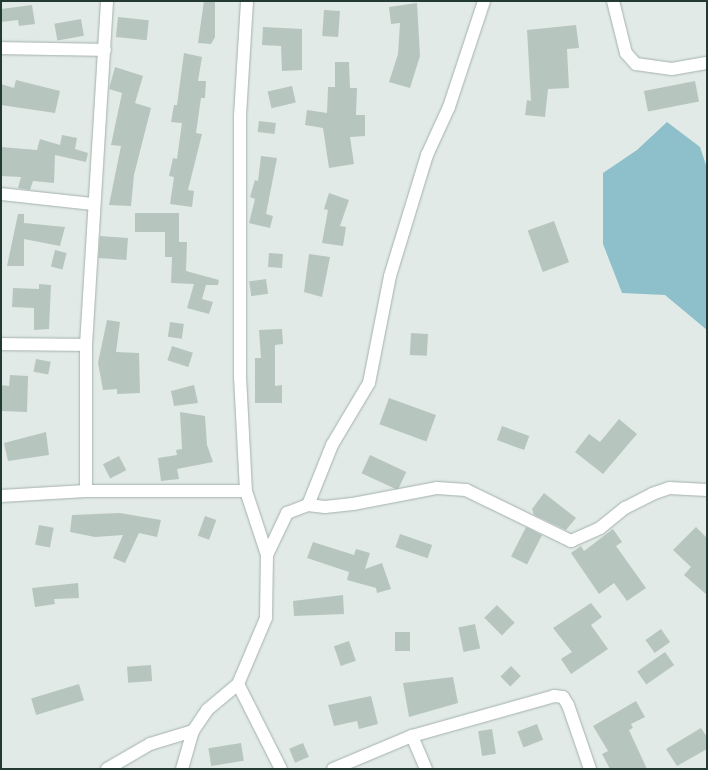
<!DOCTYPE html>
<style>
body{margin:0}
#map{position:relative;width:708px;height:770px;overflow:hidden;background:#e1eae6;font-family:"Titillium Web",sans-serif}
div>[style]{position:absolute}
.water>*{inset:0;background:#8dc0cb}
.building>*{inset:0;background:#b7c5bf;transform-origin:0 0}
.roads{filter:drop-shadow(0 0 1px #a4b1ad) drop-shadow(0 0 1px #a4b1ad)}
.minor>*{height:12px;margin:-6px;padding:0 6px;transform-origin:6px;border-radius:6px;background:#fff}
span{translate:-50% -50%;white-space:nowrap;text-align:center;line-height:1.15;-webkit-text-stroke:3px #f1f7f4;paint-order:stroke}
.frame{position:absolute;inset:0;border:2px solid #233934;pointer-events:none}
</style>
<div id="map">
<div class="water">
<i style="clip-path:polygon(667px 122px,700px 147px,707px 168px,707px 330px,665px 295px,622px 293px,603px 244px,603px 173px,637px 150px)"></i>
</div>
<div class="building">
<i style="clip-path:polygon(204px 1px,215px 1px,215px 37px,211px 44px,198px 43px)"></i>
<i style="clip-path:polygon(417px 3px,420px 56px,410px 88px,389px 82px,398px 54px,400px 23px,391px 24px,389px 7px)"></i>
<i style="clip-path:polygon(32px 5px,35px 24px,19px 26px,18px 20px,1px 22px,1px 9px)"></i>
<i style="left:324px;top:10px;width:16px;height:26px;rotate:4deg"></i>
<i style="left:118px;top:17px;width:31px;height:20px;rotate:6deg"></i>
<i style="left:81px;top:19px;width:17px;height:27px;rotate:80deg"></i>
<i style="clip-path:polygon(576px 25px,579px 48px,567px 49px,569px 88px,548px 89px,545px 117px,525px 115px,527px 100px,531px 101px,527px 30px)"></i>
<i style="clip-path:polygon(263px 27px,302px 29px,302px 70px,282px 71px,281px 46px,262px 45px)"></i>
<i style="clip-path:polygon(184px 53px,202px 57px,198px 81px,206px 81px,205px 98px,201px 98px,196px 133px,202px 134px,188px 190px,194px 191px,192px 207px,170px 204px,174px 177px,169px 176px,173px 158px,177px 159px,182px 123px,171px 122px,174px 105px,177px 105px)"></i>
<i style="clip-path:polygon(335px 62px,349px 62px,350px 88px,357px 88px,356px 115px,365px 115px,365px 136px,350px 137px,354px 164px,329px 168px,323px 128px,305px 125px,307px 110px,327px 113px,328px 87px,335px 87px)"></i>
<i style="clip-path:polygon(115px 67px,143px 76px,135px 103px,151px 108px,134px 175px,131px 206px,109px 205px,121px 146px,111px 145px,122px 93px,109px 89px)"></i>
<i style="clip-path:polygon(16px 80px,60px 91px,55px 113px,1px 105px,1px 84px,14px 88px)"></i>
<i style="left:695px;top:81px;width:21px;height:52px;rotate:79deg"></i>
<i style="left:292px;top:86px;width:17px;height:25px;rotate:77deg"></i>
<i style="left:259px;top:121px;width:17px;height:11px;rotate:7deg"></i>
<i style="clip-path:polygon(62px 135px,77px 138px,75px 149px,88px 153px,86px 162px,55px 155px,54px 183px,33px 181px,30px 190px,18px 188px,21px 177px,1px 176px,1px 147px,37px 150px,40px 139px,60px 145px)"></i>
<i style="clip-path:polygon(261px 156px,277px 158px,266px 214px,273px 216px,270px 228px,249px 223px,255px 199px,250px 197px,255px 180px,258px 181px)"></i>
<i style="clip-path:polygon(329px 193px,349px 200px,340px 226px,346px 227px,343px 246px,322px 243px,328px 210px,324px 209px)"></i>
<i style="clip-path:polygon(135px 213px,179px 213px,179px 242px,187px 242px,186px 271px,219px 280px,218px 285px,206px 285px,202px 299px,213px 302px,209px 314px,187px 308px,194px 284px,171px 283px,172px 257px,165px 257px,165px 232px,135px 232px)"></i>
<i style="clip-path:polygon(18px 214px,24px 214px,24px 223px,65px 227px,60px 246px,24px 239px,24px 266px,7px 266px)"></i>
<i style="left:554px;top:221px;width:44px;height:28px;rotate:70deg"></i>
<i style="left:100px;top:236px;width:28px;height:22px;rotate:4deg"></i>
<i style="left:55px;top:250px;width:12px;height:17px;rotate:14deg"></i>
<i style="left:269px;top:253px;width:14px;height:14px;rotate:4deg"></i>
<i style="clip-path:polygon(309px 254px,330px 257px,322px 297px,304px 292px)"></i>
<i style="left:266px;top:279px;width:15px;height:17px;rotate:82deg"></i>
<i style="clip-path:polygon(39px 284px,51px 285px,49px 329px,34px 330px,34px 308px,12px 307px,13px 288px,39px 289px)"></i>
<i style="clip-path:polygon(107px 320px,120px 322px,116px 352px,139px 353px,140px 393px,117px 394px,117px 389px,103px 390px,98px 363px)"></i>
<i style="left:170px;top:322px;width:14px;height:15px;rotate:8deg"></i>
<i style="clip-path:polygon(282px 329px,283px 344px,275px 345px,275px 386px,282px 385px,282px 403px,255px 403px,255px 358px,261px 358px,259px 330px)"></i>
<i style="left:411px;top:333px;width:17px;height:22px;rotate:3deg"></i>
<i style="left:172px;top:346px;width:22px;height:15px;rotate:18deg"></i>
<i style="left:36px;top:359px;width:15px;height:13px;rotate:11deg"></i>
<i style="clip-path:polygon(10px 375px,28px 376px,27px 412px,1px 411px,1px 385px,9px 386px)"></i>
<i style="clip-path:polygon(194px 385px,198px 403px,174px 406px,171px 391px)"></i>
<i style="left:389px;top:398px;width:50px;height:28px;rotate:20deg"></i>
<i style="clip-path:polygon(180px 412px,205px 416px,207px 445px,213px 462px,177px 469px,179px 479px,161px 481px,158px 458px,177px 455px,176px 450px,182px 449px)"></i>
<i style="clip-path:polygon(619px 419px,637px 434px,603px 474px,575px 452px,589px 434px,600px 442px)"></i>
<i style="left:502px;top:426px;width:29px;height:15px;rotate:20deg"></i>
<i style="clip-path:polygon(46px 432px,49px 455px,8px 461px,4px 443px)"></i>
<i style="left:370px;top:455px;width:40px;height:20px;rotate:25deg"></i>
<i style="left:119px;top:456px;width:16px;height:18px;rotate:63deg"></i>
<i style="clip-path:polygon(544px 493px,576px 518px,566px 530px,534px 515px,532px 509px)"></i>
<i style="clip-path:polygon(120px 513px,161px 520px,157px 537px,139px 533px,125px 563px,113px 558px,123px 535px,95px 537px,70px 532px,72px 515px)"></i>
<i style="left:205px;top:516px;width:12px;height:21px;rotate:20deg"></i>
<i style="left:39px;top:525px;width:15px;height:20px;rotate:11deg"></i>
<i style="left:526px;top:527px;width:18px;height:33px;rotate:27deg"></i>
<i style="clip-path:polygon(696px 527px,707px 538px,707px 595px,684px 575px,691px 567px,673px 550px)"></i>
<i style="clip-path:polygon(613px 529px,622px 542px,616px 546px,646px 588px,627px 601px,614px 583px,599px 594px,571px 553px,581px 546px,584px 551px)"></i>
<i style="left:400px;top:534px;width:34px;height:14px;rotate:19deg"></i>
<i style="clip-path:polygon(313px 542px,354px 555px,356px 549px,370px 553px,365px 569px,382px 563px,391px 589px,377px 593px,376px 588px,347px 580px,349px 572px,307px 558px)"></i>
<i style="clip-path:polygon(78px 583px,79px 598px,54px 599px,55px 604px,35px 607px,32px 588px)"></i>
<i style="clip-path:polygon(343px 595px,344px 614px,294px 616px,293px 601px)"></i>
<i style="clip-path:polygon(591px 603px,602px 617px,591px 625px,608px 649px,571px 674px,561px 659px,572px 652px,553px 628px)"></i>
<i style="left:497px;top:605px;width:25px;height:18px;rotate:45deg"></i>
<i style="left:475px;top:624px;width:25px;height:17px;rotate:78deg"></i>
<i style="left:661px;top:629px;width:16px;height:19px;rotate:55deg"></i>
<i style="left:395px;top:632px;width:15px;height:19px"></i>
<i style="left:349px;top:641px;width:21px;height:16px;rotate:71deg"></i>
<i style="left:665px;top:652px;width:16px;height:34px;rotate:55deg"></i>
<i style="left:151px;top:665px;width:16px;height:24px;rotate:86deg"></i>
<i style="left:511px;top:666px;width:14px;height:15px;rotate:45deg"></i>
<i style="clip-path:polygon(453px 677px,458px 703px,409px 717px,403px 683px)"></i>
<i style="left:79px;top:684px;width:17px;height:50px;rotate:73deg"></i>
<i style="clip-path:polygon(371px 696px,378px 724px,359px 729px,357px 721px,334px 726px,328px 705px)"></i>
<i style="clip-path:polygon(636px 701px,645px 717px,631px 724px,633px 728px,629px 730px,647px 769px,610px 769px,602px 754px,608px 751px,593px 726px)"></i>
<i style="left:537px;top:724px;width:17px;height:21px;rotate:69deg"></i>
<i style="clip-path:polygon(701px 728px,707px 737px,707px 749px,677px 766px,666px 749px)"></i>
<i style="left:492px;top:729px;width:25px;height:14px;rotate:81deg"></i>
<i style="left:241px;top:743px;width:18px;height:33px;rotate:81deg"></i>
<i style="left:303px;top:743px;width:15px;height:15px;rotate:67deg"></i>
</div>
<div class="roads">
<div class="minor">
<i style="left:613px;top:1px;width:54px;rotate:76deg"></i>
<i style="left:626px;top:53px;width:15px;rotate:48deg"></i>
<i style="left:636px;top:64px;width:36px;rotate:8deg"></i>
<i style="left:672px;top:69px;width:36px;rotate:-10deg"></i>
<i style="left:1px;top:48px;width:104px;rotate:1.1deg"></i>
<i style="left:1px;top:194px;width:93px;rotate:6.2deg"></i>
<i style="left:1px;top:344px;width:85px;rotate:0.7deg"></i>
<i style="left:86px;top:491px;width:146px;rotate:-90deg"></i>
<i style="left:86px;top:345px;width:345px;rotate:-86.5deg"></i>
<i style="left:1px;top:496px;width:85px;rotate:-3.4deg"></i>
<i style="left:86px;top:491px;width:160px"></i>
<i style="left:308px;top:505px;width:17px;rotate:7deg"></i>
<i style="left:325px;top:507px;width:28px;rotate:-6deg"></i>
<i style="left:353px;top:504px;width:86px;rotate:-10.8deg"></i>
<i style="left:437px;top:488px;width:29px;rotate:4deg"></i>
<i style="left:466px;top:490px;width:117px;rotate:25.9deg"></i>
<i style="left:571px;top:541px;width:32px;rotate:-24deg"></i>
<i style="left:600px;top:528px;width:32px;rotate:-39deg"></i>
<i style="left:625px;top:508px;width:30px;rotate:-27deg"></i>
<i style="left:652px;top:494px;width:18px;rotate:-19deg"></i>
<i style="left:669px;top:488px;width:38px;rotate:3deg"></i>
<i style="left:267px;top:555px;width:47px;rotate:-64.5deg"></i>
<i style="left:287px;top:513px;width:22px;rotate:-21deg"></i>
<i style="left:308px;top:505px;width:65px;rotate:-68.2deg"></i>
<i style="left:332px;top:445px;width:72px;rotate:-59.2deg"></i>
<i style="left:369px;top:383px;width:109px;rotate:-78.9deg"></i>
<i style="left:390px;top:276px;width:127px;rotate:-73deg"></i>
<i style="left:427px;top:155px;width:53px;rotate:-65.4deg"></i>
<i style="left:449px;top:107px;width:112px;rotate:-71.7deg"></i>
<i style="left:238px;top:684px;width:95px;rotate:63.2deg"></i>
<i style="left:107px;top:769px;width:50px;rotate:-30.2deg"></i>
<i style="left:150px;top:744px;width:45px;rotate:-16.8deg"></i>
<i style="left:182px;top:769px;width:40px;rotate:-74deg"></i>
<i style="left:193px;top:731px;width:25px;rotate:-56deg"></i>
<i style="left:207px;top:710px;width:40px;rotate:-40deg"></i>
<i style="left:238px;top:684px;width:72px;rotate:-67deg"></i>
<i style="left:266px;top:618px;width:63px;rotate:-89.1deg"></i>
<i style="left:267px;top:555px;width:67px;rotate:-108.2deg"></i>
<i style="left:246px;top:491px;width:114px;rotate:-93deg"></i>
<i style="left:240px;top:377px;width:261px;rotate:-90deg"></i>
<i style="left:240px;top:116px;width:115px;rotate:-86.5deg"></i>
<i style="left:333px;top:769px;width:86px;rotate:-22.7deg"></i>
<i style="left:426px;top:769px;width:36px;rotate:-113deg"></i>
<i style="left:412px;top:736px;width:148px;rotate:-15.7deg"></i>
<i style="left:554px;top:696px;width:9px;rotate:6deg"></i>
<i style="left:563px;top:697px;width:9px;rotate:58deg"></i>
<i style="left:568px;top:705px;width:68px;rotate:71deg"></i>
</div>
</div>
<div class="frame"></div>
</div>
